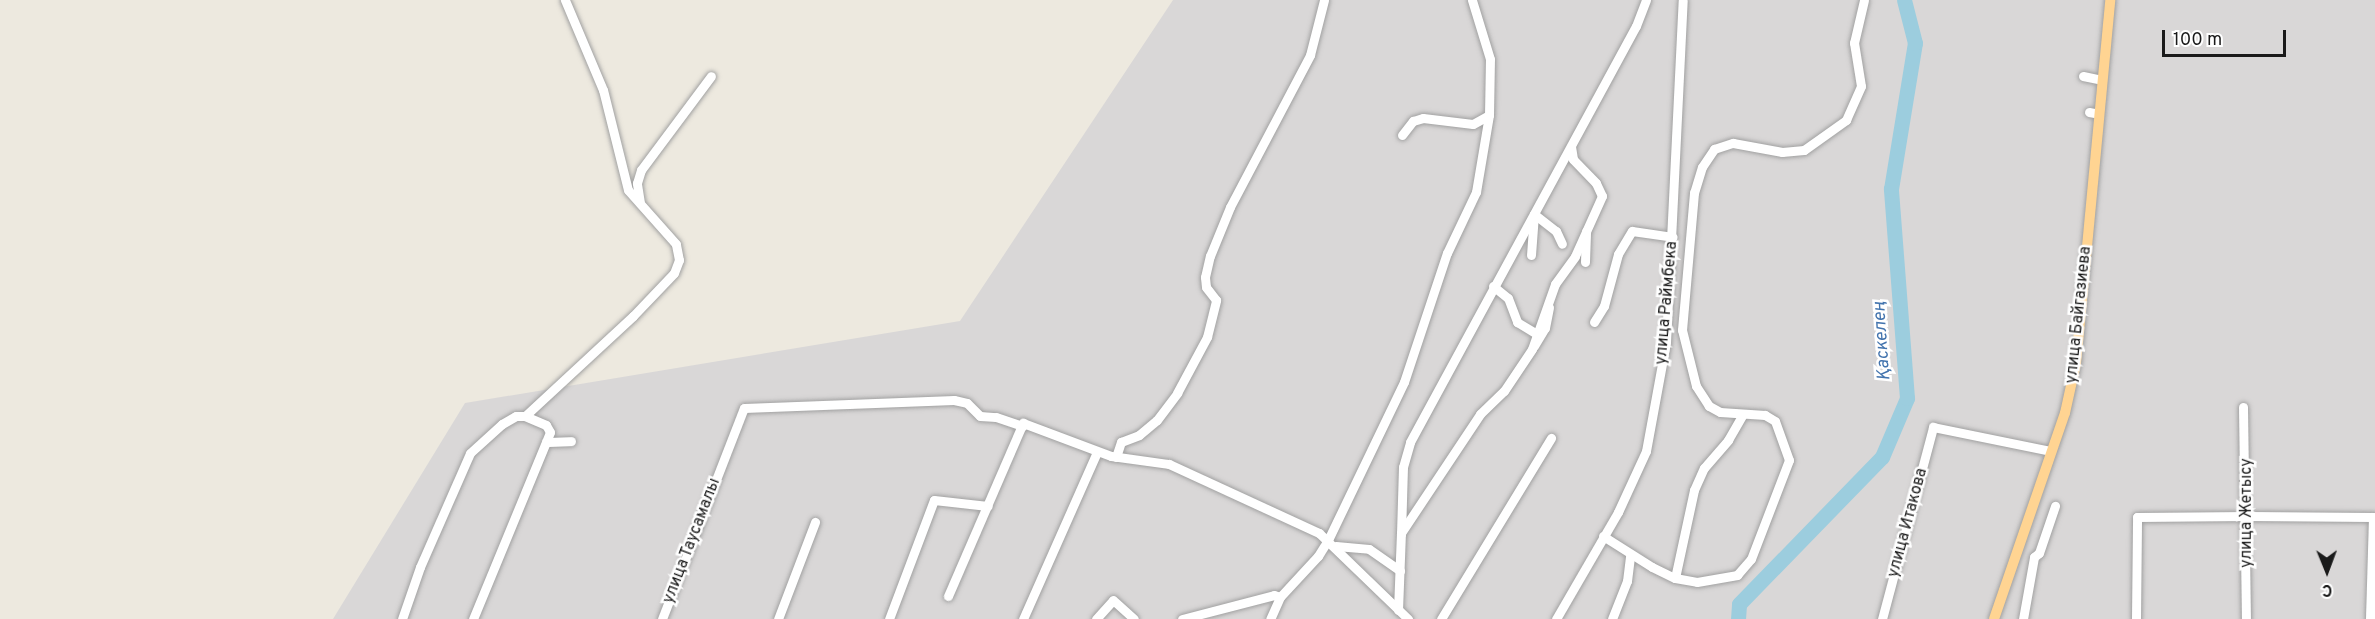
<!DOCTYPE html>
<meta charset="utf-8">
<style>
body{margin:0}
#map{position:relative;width:2375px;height:619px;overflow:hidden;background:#ede9df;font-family:Overpass,sans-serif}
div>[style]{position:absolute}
.residential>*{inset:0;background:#d9d7d7}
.river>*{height:15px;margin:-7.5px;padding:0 7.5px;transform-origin:7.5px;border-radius:7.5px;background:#9ccdde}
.roads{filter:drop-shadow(0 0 2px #a1a1a1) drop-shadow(0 0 2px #a1a1a1)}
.minor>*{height:9px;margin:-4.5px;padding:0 4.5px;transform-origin:4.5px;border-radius:4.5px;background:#fff}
.major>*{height:10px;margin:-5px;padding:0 5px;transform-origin:5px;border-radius:5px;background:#ffd492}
span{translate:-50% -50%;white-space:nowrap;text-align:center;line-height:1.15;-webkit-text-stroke:5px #fff;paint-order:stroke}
.street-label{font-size:16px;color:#1a1a1a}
.water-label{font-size:18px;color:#4374ae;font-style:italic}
.north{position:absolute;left:2297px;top:541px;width:60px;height:60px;-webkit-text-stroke:4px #fff;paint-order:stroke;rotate:179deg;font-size:16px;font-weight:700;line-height:24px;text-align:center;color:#1a1a1a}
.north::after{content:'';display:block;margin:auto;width:21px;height:27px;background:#1a1a1a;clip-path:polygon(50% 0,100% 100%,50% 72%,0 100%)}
.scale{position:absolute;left:2162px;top:30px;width:124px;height:27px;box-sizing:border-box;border:3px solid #1a1a1a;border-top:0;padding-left:8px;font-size:18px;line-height:21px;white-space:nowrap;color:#1a1a1a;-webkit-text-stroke:4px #fff;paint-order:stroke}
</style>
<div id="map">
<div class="residential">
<i style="clip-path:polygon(1173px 0,2375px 0,2375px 619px,333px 619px,465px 403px,960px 321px)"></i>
</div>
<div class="river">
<i style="left:1738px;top:619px;width:15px;rotate:-86deg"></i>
<i style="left:1739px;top:604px;width:205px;rotate:-45.8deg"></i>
<i style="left:1882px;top:457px;width:64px;rotate:-67deg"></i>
<i style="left:1907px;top:398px;width:210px;rotate:-94.4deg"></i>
<i style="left:1891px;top:189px;width:148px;rotate:-80.7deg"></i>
<i style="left:1915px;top:43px;width:44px;rotate:-104.3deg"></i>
</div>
<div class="roads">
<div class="minor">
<i style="left:2083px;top:76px;width:19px;rotate:12deg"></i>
<i style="left:2089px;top:112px;width:10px;rotate:11deg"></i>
<i style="left:1402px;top:135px;width:18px;rotate:-52deg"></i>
<i style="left:1413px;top:121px;width:10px;rotate:-17deg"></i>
<i style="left:1423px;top:118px;width:50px;rotate:6.8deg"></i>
<i style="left:1473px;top:124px;width:18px;rotate:-29deg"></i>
<i style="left:640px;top:203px;width:20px;rotate:-99deg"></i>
<i style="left:637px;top:183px;width:14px;rotate:-73deg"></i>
<i style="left:641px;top:170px;width:117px;rotate:-53.3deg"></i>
<i style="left:1534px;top:214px;width:28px;rotate:38deg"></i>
<i style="left:1556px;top:231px;width:14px;rotate:65deg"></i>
<i style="left:1531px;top:255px;width:41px;rotate:-85.8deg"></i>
<i style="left:1585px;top:262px;width:31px;rotate:-88deg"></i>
<i style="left:1493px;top:286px;width:19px;rotate:39deg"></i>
<i style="left:1508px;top:298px;width:26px;rotate:69deg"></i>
<i style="left:1517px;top:322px;width:21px;rotate:31deg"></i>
<i style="left:1594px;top:322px;width:19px;rotate:-58deg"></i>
<i style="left:1604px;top:306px;width:54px;rotate:-74.9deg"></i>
<i style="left:1618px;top:254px;width:27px;rotate:-59deg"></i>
<i style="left:1632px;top:231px;width:41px;rotate:8.3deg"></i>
<i style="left:1534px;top:346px;width:21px;rotate:-59deg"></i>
<i style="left:1545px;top:328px;width:21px;rotate:-79deg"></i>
<i style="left:2243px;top:407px;width:212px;rotate:89.2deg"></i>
<i style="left:546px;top:442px;width:25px;rotate:-2deg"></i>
<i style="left:1116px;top:457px;width:16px;rotate:-72deg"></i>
<i style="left:1121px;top:442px;width:19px;rotate:-21deg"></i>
<i style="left:1139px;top:435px;width:23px;rotate:-40deg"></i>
<i style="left:1157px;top:420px;width:34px;rotate:-53deg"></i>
<i style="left:1177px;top:393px;width:64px;rotate:-61.8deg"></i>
<i style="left:1207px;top:337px;width:38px;rotate:-76deg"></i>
<i style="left:1216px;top:300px;width:16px;rotate:-128deg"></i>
<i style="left:1206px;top:287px;width:10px;rotate:-96deg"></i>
<i style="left:1205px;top:277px;width:22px;rotate:-77deg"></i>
<i style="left:1210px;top:256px;width:53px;rotate:-67.8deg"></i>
<i style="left:1230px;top:207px;width:172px;rotate:-62.2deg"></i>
<i style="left:1310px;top:55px;width:57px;rotate:-75.7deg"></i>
<i style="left:1401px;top:534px;width:67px;rotate:-88.3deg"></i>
<i style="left:1403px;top:467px;width:26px;rotate:-74deg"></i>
<i style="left:1410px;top:442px;width:473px;rotate:-61.5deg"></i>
<i style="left:1636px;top:26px;width:28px;rotate:-69deg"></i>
<i style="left:1603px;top:536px;width:58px;rotate:32.3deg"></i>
<i style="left:1652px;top:567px;width:25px;rotate:26deg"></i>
<i style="left:1675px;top:578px;width:22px;rotate:10deg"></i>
<i style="left:1697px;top:582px;width:41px;rotate:-9.9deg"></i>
<i style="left:1737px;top:575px;width:21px;rotate:-49deg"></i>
<i style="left:1751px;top:559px;width:106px;rotate:-69deg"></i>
<i style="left:1789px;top:460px;width:41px;rotate:-109.7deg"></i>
<i style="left:1775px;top:421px;width:12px;rotate:-149deg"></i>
<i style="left:1765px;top:415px;width:45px;rotate:-176.2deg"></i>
<i style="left:1720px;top:412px;width:13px;rotate:-151deg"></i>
<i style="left:1709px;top:406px;width:24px;rotate:-123deg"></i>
<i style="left:1696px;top:386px;width:58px;rotate:-104deg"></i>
<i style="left:1682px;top:330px;width:138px;rotate:-85deg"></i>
<i style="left:1694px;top:193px;width:27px;rotate:-73deg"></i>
<i style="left:1702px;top:167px;width:22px;rotate:-56deg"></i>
<i style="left:1714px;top:149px;width:20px;rotate:-18deg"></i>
<i style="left:1733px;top:143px;width:50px;rotate:10.4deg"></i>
<i style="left:1782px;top:152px;width:22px;rotate:-5deg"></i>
<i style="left:1804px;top:150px;width:52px;rotate:-35.5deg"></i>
<i style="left:1846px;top:120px;width:37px;rotate:-66deg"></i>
<i style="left:1861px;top:86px;width:44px;rotate:-99.2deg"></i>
<i style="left:1854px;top:43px;width:44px;rotate:-76.9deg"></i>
<i style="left:1336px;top:546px;width:33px;rotate:5deg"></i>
<i style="left:1369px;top:549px;width:38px;rotate:35deg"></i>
<i style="left:1675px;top:578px;width:90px;rotate:-77.8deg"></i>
<i style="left:1694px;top:490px;width:24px;rotate:-66deg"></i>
<i style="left:1704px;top:468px;width:37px;rotate:-49deg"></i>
<i style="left:1728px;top:440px;width:30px;rotate:-60deg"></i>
<i style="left:948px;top:596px;width:189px;rotate:-66.6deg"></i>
<i style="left:1023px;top:423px;width:94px;rotate:20.6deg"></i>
<i style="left:1111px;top:456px;width:59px;rotate:7.9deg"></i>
<i style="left:1169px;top:464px;width:165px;rotate:24.7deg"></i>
<i style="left:1319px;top:533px;width:124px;rotate:44deg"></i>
<i style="left:1280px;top:597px;width:56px;rotate:-47.2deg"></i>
<i style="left:1318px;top:556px;width:19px;rotate:-58deg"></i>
<i style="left:1328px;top:540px;width:175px;rotate:-64.3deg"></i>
<i style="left:1404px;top:382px;width:136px;rotate:-71.6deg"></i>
<i style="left:1447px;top:253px;width:68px;rotate:-64.6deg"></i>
<i style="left:1476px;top:192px;width:78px;rotate:-80.4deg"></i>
<i style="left:1489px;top:115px;width:56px;rotate:-89deg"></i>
<i style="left:1490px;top:59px;width:62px;rotate:-107deg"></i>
<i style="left:1398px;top:610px;width:77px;rotate:-87.8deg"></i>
<i style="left:1401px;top:533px;width:143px;rotate:-56.4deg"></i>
<i style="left:1480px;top:414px;width:33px;rotate:-44deg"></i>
<i style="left:1504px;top:391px;width:50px;rotate:-56.3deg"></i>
<i style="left:1532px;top:349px;width:69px;rotate:-70.5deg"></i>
<i style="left:1555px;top:284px;width:34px;rotate:-54deg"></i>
<i style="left:1575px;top:256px;width:66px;rotate:-65.8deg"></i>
<i style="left:1602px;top:196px;width:14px;rotate:-115deg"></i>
<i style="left:1596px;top:183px;width:33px;rotate:-134deg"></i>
<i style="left:1573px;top:159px;width:12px;rotate:-99deg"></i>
<i style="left:402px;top:619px;width:55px;rotate:-70.9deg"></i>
<i style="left:420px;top:567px;width:124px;rotate:-66.3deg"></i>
<i style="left:470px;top:453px;width:43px;rotate:-42.2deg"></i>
<i style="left:502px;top:424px;width:16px;rotate:-30deg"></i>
<i style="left:516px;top:416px;width:9px"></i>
<i style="left:473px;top:619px;width:202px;rotate:-67.6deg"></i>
<i style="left:550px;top:432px;width:8px;rotate:-120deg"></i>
<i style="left:546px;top:425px;width:23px;rotate:-157deg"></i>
<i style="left:525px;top:416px;width:147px;rotate:-42.8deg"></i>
<i style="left:633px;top:316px;width:59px;rotate:-46.4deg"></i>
<i style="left:674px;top:273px;width:14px;rotate:-69deg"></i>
<i style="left:679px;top:260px;width:16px;rotate:-101deg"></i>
<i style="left:676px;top:244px;width:72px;rotate:-131.6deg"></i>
<i style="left:628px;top:190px;width:103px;rotate:-104deg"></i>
<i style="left:603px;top:90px;width:98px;rotate:-112.9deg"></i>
<i style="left:662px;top:619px;width:226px;rotate:-68.8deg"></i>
<i style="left:744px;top:408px;width:210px;rotate:-2.2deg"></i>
<i style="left:954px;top:400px;width:13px;rotate:13deg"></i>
<i style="left:967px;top:403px;width:18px;rotate:45deg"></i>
<i style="left:980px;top:416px;width:16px;rotate:4deg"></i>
<i style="left:996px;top:417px;width:28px;rotate:19deg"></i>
<i style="left:778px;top:619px;width:104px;rotate:-69.1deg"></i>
<i style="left:889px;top:619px;width:127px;rotate:-69.3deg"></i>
<i style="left:934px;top:500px;width:54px;rotate:6.3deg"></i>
<i style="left:1023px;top:619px;width:183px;rotate:-66.1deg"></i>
<i style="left:1096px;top:619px;width:25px;rotate:-48deg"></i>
<i style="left:1113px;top:600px;width:28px;rotate:42deg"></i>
<i style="left:1182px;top:619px;width:95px;rotate:-14.6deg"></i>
<i style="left:1274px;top:595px;width:6px;rotate:18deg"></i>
<i style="left:1280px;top:597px;width:24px;rotate:114deg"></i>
<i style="left:1441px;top:619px;width:212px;rotate:-58.7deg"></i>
<i style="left:1556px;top:619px;width:124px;rotate:-59.9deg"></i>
<i style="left:1618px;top:512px;width:67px;rotate:-65.3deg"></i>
<i style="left:1646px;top:451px;width:111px;rotate:-79.6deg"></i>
<i style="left:1666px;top:342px;width:342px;rotate:-87.2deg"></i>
<i style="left:1612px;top:619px;width:41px;rotate:-68.5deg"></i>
<i style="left:1627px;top:581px;width:26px;rotate:-83deg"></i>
<i style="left:1882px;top:619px;width:199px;rotate:-75.1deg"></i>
<i style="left:1933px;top:427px;width:120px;rotate:11.5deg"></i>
<i style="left:2023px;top:619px;width:63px;rotate:-79.9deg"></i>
<i style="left:2034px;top:557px;width:6px;rotate:-39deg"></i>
<i style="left:2039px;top:553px;width:50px;rotate:-71.2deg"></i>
<i style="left:2136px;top:619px;width:102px;rotate:-89.4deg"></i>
<i style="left:2137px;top:517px;width:111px;rotate:-0.5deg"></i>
<i style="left:2248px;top:516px;width:125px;rotate:0.5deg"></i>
<i style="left:2373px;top:517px;width:102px;rotate:91.7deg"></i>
</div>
<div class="major">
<i style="left:1994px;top:619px;width:218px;rotate:-71deg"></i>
<i style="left:2065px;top:413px;width:51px;rotate:-77.6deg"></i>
<i style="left:2076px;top:363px;width:365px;rotate:-84.6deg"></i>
</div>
</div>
<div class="street-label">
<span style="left:1667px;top:303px;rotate:-85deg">улица Раймбека</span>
<span style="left:2079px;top:315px;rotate:-84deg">улица Байгазиева</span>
<span style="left:2247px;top:513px;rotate:-90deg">улица Жетысу</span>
<span style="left:1908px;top:523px;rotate:-75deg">улица Итакова</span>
<span style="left:692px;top:541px;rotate:-69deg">улица Таусамалы</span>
</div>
<div class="water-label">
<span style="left:1883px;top:341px;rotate:-94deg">Қаскелең</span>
</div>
<div class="north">С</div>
<div class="scale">100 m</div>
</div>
